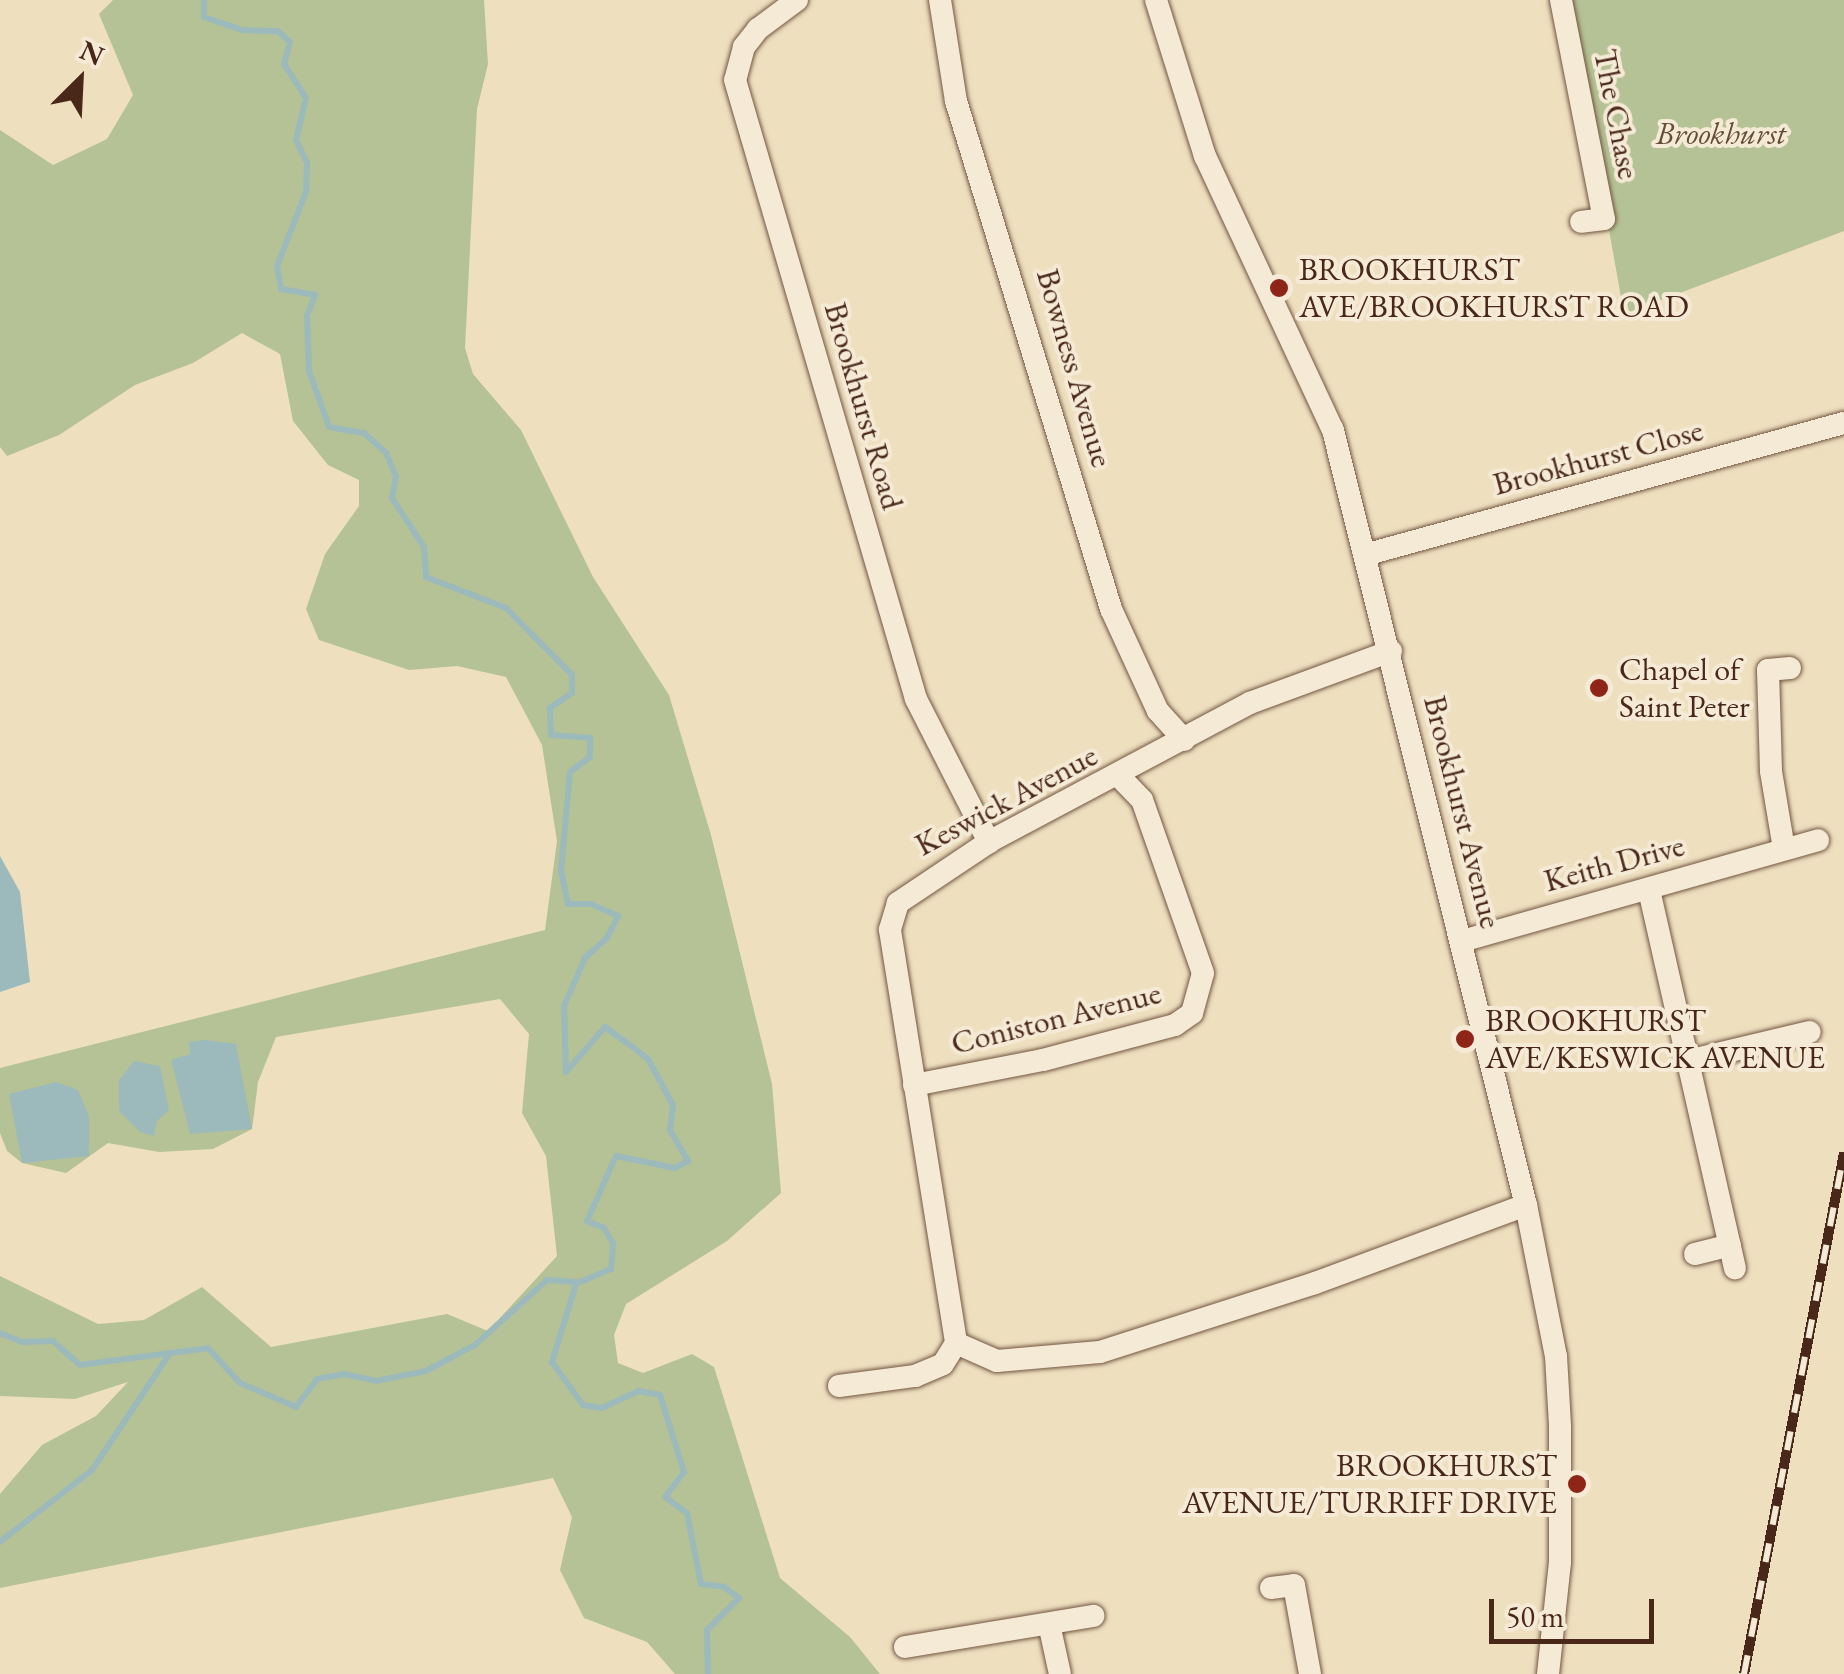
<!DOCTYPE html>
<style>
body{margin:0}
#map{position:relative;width:1844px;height:1674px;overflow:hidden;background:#eedfbf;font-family:"EB Garamond",serif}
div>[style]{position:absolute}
.green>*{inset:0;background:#b5c295}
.water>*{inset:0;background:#9cbabb}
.stream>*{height:6px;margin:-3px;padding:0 3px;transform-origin:3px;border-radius:3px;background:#9cbabb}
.roads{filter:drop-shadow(0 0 2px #735642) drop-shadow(0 0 2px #735642)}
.street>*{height:22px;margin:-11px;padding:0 11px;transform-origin:11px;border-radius:11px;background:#f4ead5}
.rail>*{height:10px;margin-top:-5px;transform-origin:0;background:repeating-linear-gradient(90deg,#f4ead5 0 19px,#4a2819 0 38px);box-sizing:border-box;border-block:2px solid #4a2819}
.dots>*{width:28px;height:28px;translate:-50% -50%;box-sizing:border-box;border:5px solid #f4ead5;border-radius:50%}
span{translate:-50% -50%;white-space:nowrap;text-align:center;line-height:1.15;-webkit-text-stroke:8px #f4ead5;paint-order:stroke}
.street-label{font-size:32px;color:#4a2819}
.park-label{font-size:32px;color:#654e38;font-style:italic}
.poi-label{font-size:32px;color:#4a2819}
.left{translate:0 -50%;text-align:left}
.right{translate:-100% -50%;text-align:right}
.north{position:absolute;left:30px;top:30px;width:100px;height:100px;-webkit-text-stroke:8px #f4ead5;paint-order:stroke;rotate:24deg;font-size:28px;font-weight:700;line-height:40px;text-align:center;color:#4a2819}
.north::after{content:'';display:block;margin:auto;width:35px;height:45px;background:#4a2819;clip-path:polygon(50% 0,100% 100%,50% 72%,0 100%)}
.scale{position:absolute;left:1489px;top:1599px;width:165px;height:45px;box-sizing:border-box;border:5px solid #4a2819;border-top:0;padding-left:12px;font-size:30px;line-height:35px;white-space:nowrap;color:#4a2819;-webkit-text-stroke:8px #f4ead5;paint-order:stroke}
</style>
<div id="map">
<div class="green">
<i style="clip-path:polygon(113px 0,484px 0,488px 64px,477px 109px,465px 348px,473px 374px,521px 430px,593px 577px,669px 695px,711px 835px,772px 1084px,781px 1193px,727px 1241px,626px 1304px,614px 1335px,618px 1363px,643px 1373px,692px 1354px,714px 1367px,780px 1578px,850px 1637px,880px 1674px,675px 1674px,647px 1642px,584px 1618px,560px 1570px,572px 1517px,553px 1478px,0 1588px,0 1494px,42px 1445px,96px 1416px,128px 1382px,75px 1399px,0 1396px,0 1276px,98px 1324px,144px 1320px,202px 1287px,271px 1347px,447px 1314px,488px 1331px,557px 1256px,546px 1156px,522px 1113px,529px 1034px,500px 999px,276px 1037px,258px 1082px,252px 1129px,213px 1149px,159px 1152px,108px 1143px,66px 1173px,22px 1163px,7px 1151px,0 1133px,0 1068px,545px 930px,557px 841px,542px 745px,506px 677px,457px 666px,409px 670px,319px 640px,306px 609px,325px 554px,359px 506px,359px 480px,328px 465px,293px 421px,280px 354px,242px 333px,193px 363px,135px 385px,59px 435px,7px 456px,0 447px,0 130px,53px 165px,107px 139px,133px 95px,99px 14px)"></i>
<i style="clip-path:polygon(1568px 0,1844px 0,1844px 231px,1624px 314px)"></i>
</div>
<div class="water">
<i style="clip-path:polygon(0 856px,20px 892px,30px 982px,0 992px)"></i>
<i style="clip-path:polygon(205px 1040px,236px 1044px,252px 1129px,190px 1134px,171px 1060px,190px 1054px,189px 1042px)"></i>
<i style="clip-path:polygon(134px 1061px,160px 1066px,169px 1110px,157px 1121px,154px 1136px,140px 1132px,119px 1111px,119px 1080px)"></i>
<i style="clip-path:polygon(56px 1082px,78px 1090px,89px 1116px,89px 1156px,22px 1163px,9px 1094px)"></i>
</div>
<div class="stream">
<i style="left:204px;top:0;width:17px;rotate:90deg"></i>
<i style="left:204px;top:17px;width:40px;rotate:18.9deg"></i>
<i style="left:242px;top:30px;width:36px;rotate:2deg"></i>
<i style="left:278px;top:31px;width:16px;rotate:43deg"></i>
<i style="left:290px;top:42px;width:23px;rotate:105deg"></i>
<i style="left:284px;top:64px;width:40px;rotate:57.1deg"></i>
<i style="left:306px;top:98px;width:43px;rotate:103.4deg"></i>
<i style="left:296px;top:140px;width:25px;rotate:64deg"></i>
<i style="left:307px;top:163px;width:29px;rotate:92deg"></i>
<i style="left:306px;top:192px;width:79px;rotate:111.4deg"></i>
<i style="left:277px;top:266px;width:23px;rotate:80deg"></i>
<i style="left:281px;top:289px;width:35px;rotate:10deg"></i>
<i style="left:315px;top:295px;width:22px;rotate:111deg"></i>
<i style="left:307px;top:316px;width:55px;rotate:87.9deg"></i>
<i style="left:309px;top:371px;width:59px;rotate:70.3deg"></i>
<i style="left:329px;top:427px;width:36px;rotate:10deg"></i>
<i style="left:364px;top:433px;width:30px;rotate:42deg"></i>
<i style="left:386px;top:453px;width:26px;rotate:67deg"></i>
<i style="left:396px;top:477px;width:21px;rotate:101deg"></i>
<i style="left:392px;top:498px;width:59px;rotate:56.9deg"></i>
<i style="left:424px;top:547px;width:30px;rotate:86deg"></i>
<i style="left:426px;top:577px;width:86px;rotate:21.2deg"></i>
<i style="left:506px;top:608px;width:94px;rotate:45.4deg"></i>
<i style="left:572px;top:675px;width:18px;rotate:90deg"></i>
<i style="left:572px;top:693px;width:27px;rotate:146deg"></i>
<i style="left:550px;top:708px;width:27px;rotate:88deg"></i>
<i style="left:551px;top:735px;width:39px;rotate:4deg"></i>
<i style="left:590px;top:738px;width:19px;rotate:90deg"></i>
<i style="left:590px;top:757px;width:25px;rotate:143deg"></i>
<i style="left:570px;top:772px;width:99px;rotate:95.2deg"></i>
<i style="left:561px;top:871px;width:34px;rotate:78deg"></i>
<i style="left:568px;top:904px;width:23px"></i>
<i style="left:591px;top:904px;width:30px;rotate:24deg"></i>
<i style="left:618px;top:916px;width:25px;rotate:117deg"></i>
<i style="left:607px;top:938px;width:30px;rotate:138deg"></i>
<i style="left:585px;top:958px;width:52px;rotate:113.6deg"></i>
<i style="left:564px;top:1006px;width:66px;rotate:88.3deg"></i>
<i style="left:566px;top:1072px;width:60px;rotate:-49.1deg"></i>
<i style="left:605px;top:1027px;width:26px;rotate:36deg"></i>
<i style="left:626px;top:1042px;width:28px;rotate:38deg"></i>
<i style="left:648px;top:1059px;width:52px;rotate:61.5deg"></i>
<i style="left:673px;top:1105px;width:25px;rotate:97deg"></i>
<i style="left:670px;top:1130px;width:36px;rotate:60deg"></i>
<i style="left:688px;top:1161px;width:15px;rotate:152deg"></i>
<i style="left:675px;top:1168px;width:60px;rotate:-168.5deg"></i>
<i style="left:616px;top:1156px;width:71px;rotate:114deg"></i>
<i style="left:587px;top:1221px;width:18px;rotate:22deg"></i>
<i style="left:604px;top:1228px;width:17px;rotate:59deg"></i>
<i style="left:613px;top:1243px;width:26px;rotate:94deg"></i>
<i style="left:611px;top:1269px;width:38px;rotate:157deg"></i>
<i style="left:576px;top:1284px;width:82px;rotate:107.1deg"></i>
<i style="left:552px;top:1362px;width:53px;rotate:54.2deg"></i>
<i style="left:583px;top:1405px;width:19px;rotate:9deg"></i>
<i style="left:602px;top:1408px;width:40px;rotate:-25deg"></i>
<i style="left:638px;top:1391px;width:22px;rotate:10deg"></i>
<i style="left:660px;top:1395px;width:81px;rotate:72.7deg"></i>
<i style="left:684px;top:1472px;width:31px;rotate:127deg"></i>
<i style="left:665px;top:1497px;width:27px;rotate:36deg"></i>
<i style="left:687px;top:1513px;width:72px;rotate:78.8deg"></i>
<i style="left:701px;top:1584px;width:23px;rotate:7deg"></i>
<i style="left:724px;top:1587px;width:19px;rotate:36deg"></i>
<i style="left:739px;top:1598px;width:45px;rotate:135deg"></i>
<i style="left:707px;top:1630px;width:44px;rotate:88.7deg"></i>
<i style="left:0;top:1333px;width:24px;rotate:22deg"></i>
<i style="left:22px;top:1342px;width:31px;rotate:-2deg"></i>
<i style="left:53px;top:1341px;width:36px;rotate:42deg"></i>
<i style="left:80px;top:1365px;width:91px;rotate:-7.6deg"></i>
<i style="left:170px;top:1353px;width:141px;rotate:123.7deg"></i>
<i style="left:92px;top:1470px;width:117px;rotate:142deg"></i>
<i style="left:170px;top:1353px;width:38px;rotate:-7deg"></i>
<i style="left:208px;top:1348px;width:47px;rotate:47.6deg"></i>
<i style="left:240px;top:1383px;width:61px;rotate:23.2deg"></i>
<i style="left:296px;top:1407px;width:35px;rotate:-53deg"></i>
<i style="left:317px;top:1379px;width:27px;rotate:-10deg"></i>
<i style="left:344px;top:1374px;width:33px;rotate:12deg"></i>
<i style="left:376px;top:1381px;width:51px;rotate:-11.3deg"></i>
<i style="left:426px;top:1371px;width:55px;rotate:-28deg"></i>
<i style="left:475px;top:1345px;width:97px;rotate:-42.1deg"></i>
<i style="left:547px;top:1280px;width:29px;rotate:4deg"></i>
</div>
<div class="roads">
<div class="street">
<i style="left:797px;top:0;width:49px;rotate:143.4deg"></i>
<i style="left:758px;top:29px;width:23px;rotate:128deg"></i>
<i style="left:744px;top:47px;width:34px;rotate:105deg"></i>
<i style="left:735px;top:80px;width:645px;rotate:73.7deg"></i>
<i style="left:916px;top:699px;width:161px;rotate:63deg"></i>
<i style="left:940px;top:0;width:102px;rotate:81deg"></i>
<i style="left:956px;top:101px;width:531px;rotate:73.03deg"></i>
<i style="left:1111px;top:609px;width:112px;rotate:65.3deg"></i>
<i style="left:1158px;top:711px;width:39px;rotate:48deg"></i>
<i style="left:1156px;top:0;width:164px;rotate:72.6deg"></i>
<i style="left:1205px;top:156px;width:302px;rotate:65deg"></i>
<i style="left:1333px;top:430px;width:799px;rotate:76.02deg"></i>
<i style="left:1526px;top:1205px;width:154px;rotate:78.8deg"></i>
<i style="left:1556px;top:1356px;width:70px;rotate:86.7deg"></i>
<i style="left:1560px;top:1426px;width:136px;rotate:90deg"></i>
<i style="left:1560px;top:1562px;width:113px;rotate:96.1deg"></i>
<i style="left:1561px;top:0;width:223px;rotate:78.9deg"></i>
<i style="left:1604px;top:219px;width:23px;rotate:173deg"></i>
<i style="left:1368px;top:554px;width:494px;rotate:-15.4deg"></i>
<i style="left:1391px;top:651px;width:150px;rotate:159.8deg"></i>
<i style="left:1250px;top:703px;width:296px;rotate:152deg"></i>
<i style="left:989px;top:842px;width:110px;rotate:146.2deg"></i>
<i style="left:898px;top:903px;width:28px;rotate:107deg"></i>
<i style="left:890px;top:930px;width:418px;rotate:80.9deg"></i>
<i style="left:956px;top:1343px;width:45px;rotate:23.7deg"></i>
<i style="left:997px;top:1361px;width:103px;rotate:-5deg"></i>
<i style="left:1100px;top:1352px;width:226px;rotate:-17.8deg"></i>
<i style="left:1315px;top:1283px;width:225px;rotate:-20.3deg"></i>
<i style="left:1784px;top:849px;width:79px;rotate:-99.5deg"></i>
<i style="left:1771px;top:771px;width:101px;rotate:-91.7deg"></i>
<i style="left:1768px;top:670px;width:22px;rotate:-5deg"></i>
<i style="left:1649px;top:890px;width:388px;rotate:77.2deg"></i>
<i style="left:1462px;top:941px;width:370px;rotate:-15.8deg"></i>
<i style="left:1688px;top:1061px;width:125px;rotate:-13.4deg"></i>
<i style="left:914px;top:1085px;width:131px;rotate:-11deg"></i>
<i style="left:1043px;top:1060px;width:137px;rotate:-14.9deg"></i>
<i style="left:1175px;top:1025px;width:21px;rotate:-35deg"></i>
<i style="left:1192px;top:1013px;width:41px;rotate:-74.6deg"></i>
<i style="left:1203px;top:973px;width:183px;rotate:-109.4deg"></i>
<i style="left:1142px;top:800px;width:33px;rotate:-134deg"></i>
<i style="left:1695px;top:1254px;width:36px;rotate:-14deg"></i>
<i style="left:839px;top:1386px;width:77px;rotate:-7.5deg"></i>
<i style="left:915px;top:1376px;width:30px;rotate:-23deg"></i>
<i style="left:943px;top:1364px;width:25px;rotate:-58deg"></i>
<i style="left:1271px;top:1588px;width:23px;rotate:-7deg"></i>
<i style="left:1294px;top:1585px;width:90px;rotate:79.8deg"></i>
<i style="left:1049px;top:1624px;width:51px;rotate:77.6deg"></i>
<i style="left:905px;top:1647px;width:191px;rotate:-9.4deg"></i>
</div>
</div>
<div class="rail">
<i style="left:1744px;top:1674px;width:531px;rotate:-79.13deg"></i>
</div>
<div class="dots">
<i style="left:1279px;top:288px;background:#8f2418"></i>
<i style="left:1599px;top:688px;background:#8f2418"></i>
<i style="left:1465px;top:1039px;background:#8f2418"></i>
<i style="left:1577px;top:1484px;background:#8f2418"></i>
</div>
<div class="street-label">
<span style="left:1617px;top:114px;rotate:79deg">The Chase</span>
<span style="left:1075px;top:368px;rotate:74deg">Bowness Avenue</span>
<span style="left:864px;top:406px;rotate:74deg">Brookhurst Road</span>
<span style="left:1598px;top:457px;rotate:-15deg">Brookhurst Close</span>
<span style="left:1006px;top:800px;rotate:-28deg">Keswick Avenue</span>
<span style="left:1463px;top:812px;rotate:76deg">Brookhurst Avenue</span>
<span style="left:1614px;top:863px;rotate:-15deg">Keith Drive</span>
<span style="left:1056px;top:1018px;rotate:-14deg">Coniston Avenue</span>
</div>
<div class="park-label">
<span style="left:1721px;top:133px">Brookhurst</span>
</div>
<div class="poi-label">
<span class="left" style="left:1299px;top:288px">BROOKHURST<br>AVE/BROOKHURST ROAD</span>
<span class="left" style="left:1619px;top:688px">Chapel of<br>Saint Peter</span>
<span class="left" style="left:1485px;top:1039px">BROOKHURST<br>AVE/KESWICK AVENUE</span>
<span class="right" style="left:1557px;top:1484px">BROOKHURST<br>AVENUE/TURRIFF DRIVE</span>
</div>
<div class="north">N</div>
<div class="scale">50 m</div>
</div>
